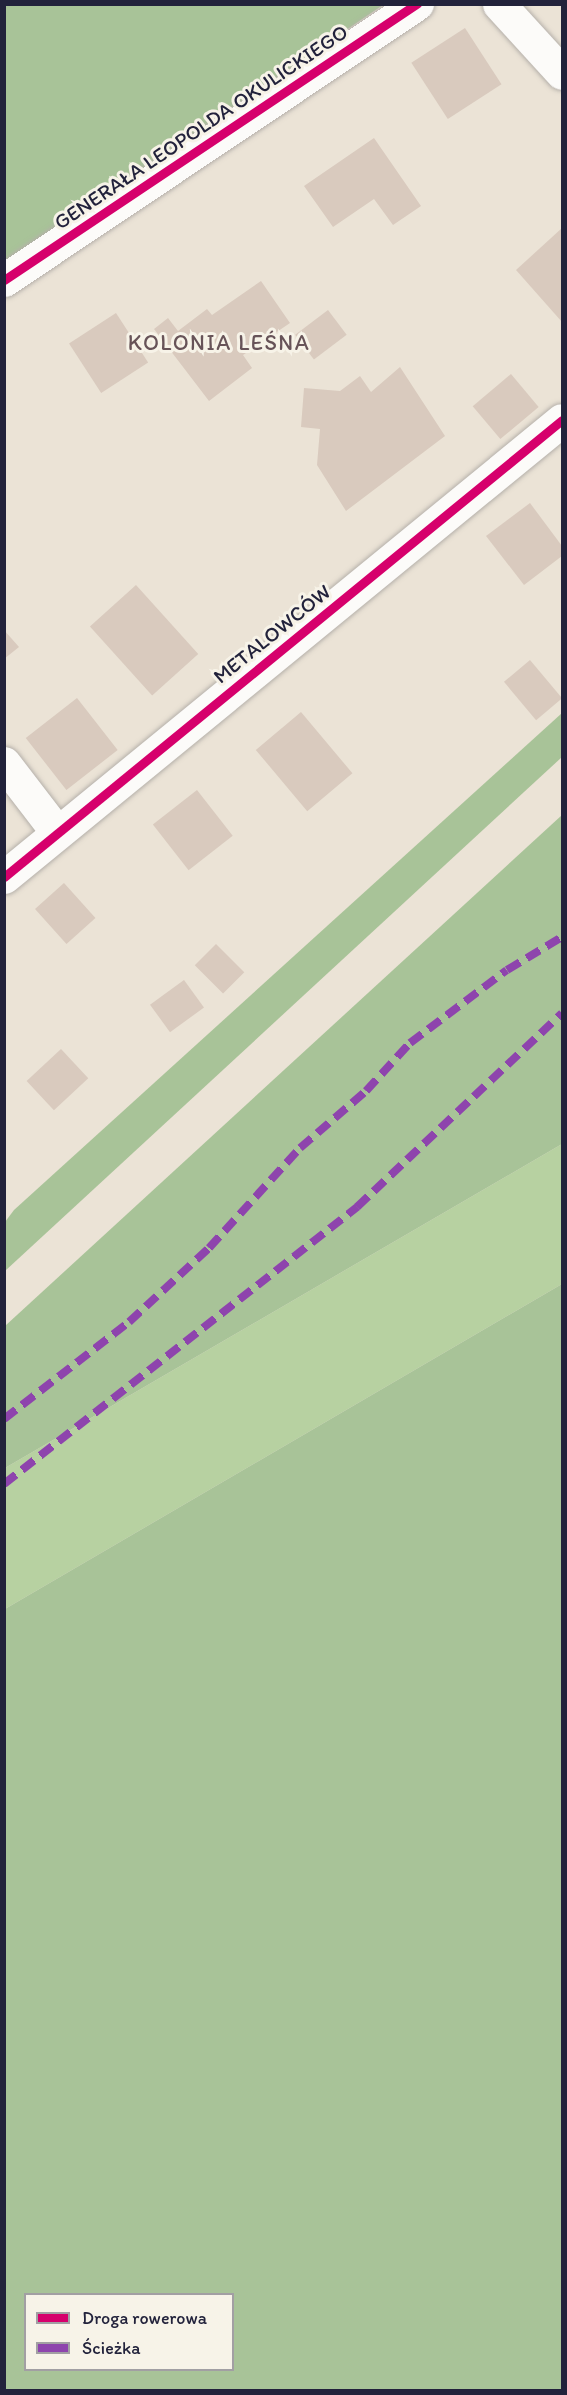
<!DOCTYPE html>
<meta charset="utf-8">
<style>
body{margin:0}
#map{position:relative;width:567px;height:2395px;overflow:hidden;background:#ebe3d6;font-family:Itim,sans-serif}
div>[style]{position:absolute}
.green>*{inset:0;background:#b7d1a1}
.forest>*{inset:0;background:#a8c398}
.building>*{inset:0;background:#d9cabe;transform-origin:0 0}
.roads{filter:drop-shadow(0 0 2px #b5b0aa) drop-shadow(0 0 2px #b5b0aa)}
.minor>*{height:33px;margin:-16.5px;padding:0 16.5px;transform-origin:16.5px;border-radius:16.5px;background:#fcfbf9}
.quiet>*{height:8px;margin-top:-4px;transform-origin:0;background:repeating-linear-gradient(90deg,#8e44ad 0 15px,transparent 0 23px)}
.cycleway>*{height:9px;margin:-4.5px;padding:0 4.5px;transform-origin:4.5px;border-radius:4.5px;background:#d6006c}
span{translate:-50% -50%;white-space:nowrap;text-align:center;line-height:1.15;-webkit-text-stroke:6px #f7f3e8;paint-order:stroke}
.street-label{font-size:21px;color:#22223b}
.neighbourhood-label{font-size:22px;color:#675358;letter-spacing:1.5px}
.frame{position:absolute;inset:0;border:6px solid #22223b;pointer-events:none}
.legend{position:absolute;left:24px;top:2293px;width:210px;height:78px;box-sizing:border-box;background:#f7f3e8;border:2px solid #a29fa3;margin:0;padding:8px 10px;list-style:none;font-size:18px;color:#22223b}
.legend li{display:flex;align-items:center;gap:12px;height:30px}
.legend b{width:30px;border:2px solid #a29fa3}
</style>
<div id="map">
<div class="green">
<i style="clip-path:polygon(562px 1144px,562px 1284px,5px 1609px,5px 1468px)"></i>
</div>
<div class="forest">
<i style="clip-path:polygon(5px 5px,383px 5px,5px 262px)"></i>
<i style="clip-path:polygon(562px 713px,562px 757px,5px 1271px,5px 1222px,14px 1210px)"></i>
<i style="clip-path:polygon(562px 815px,562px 1144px,5px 1468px,5px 1326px)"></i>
<i style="clip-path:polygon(evenodd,562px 1284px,562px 2390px,5px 2390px,5px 1609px,562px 1284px,26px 2294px,232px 2294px,232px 2370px,26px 2370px,26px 2294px)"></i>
</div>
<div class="building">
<i style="left:465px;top:28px;width:67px;height:64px;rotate:57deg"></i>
<i style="clip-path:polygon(374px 138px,421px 206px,393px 225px,374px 199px,333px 227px,304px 186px)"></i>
<i style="clip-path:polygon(562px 228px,562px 322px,516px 270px)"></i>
<i style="clip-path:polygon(261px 281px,290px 323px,243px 355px,252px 368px,209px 401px,154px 329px,168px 318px,178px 331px,207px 309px,212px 315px)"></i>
<i style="left:328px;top:310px;width:31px;height:41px;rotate:53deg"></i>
<i style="left:116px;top:313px;width:59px;height:56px;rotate:57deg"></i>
<i style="clip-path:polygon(400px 367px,445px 436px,346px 511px,317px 465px,320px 429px,301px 427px,304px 388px,340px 391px,360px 376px,371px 392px)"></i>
<i style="left:511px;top:374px;width:43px;height:50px;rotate:50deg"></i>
<i style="clip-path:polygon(530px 503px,562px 546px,562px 556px,524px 585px,486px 536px)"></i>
<i style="left:136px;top:585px;width:93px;height:62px;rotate:48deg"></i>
<i style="clip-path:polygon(4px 630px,19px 647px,4px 659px)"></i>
<i style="left:530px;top:660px;width:50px;height:34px;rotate:50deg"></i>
<i style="left:77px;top:698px;width:66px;height:65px;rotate:52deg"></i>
<i style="left:301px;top:712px;width:80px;height:59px;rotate:50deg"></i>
<i style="left:197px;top:790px;width:58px;height:56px;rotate:52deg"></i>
<i style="left:64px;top:883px;width:47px;height:39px;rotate:48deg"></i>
<i style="left:216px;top:944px;width:40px;height:30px;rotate:45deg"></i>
<i style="left:184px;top:980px;width:34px;height:42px;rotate:54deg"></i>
<i style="left:61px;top:1049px;width:40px;height:47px;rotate:47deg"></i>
</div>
<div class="roads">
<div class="minor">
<i style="left:499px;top:4px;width:93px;rotate:47.6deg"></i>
<i style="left:4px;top:280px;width:497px;rotate:-33.8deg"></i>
<i style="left:4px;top:763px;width:87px;rotate:52.5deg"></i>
<i style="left:4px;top:877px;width:721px;rotate:-39.32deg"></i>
</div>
</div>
<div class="quiet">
<i style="left:4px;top:1419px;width:158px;rotate:-37.8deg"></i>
<i style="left:129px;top:1322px;width:109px;rotate:-42.8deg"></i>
<i style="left:209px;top:1248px;width:135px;rotate:-47.7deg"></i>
<i style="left:300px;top:1148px;width:87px;rotate:-40.8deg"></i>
<i style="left:366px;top:1091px;width:65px;rotate:-47.5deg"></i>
<i style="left:410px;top:1043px;width:121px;rotate:-37deg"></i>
<i style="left:507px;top:970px;width:64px;rotate:-31deg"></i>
<i style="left:4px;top:1484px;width:449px;rotate:-38.1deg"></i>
<i style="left:357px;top:1207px;width:282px;rotate:-43.4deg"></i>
</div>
<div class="cycleway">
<i style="left:4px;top:280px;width:497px;rotate:-33.8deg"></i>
<i style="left:4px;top:877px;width:721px;rotate:-39.32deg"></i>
</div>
<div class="street-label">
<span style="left:201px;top:127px;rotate:-34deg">GENERAŁA LEOPOLDA OKULICKIEGO</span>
<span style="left:272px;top:634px;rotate:-39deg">METALOWCÓW</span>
</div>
<div class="neighbourhood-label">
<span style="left:219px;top:343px">KOLONIA LEŚNA</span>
</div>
<div class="frame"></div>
<ul class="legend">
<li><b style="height:8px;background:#d6006c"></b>Droga rowerowa</li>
<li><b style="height:8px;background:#8e44ad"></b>Ścieżka</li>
</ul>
</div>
